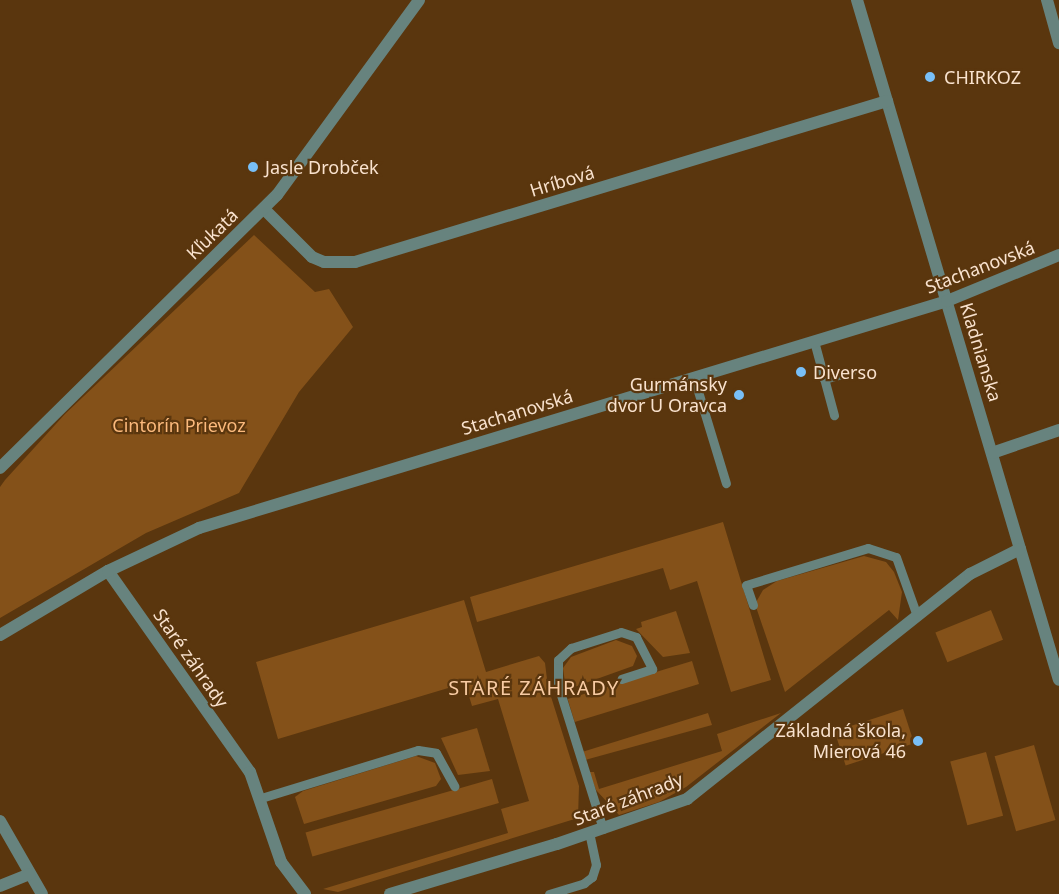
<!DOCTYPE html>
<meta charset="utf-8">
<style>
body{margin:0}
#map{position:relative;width:1059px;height:894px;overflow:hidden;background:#5a360e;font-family:"Noto Sans",sans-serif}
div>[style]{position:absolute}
.green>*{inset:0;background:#845119;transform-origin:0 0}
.service>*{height:9px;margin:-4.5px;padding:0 4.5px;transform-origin:4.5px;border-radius:4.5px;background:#67837e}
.minor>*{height:12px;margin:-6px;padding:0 6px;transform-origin:6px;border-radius:6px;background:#67837e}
.dots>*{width:16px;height:16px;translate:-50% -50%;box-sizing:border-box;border:3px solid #5a360e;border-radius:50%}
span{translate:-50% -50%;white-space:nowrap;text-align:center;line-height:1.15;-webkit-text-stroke:4.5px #5a360e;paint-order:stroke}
.poi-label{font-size:18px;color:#f9e2ce}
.left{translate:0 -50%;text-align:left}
.right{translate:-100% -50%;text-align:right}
.street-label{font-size:18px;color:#f9e2ce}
.park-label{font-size:18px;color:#fbb97c}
.neighbourhood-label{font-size:20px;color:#f8cba3;letter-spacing:1.5px}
</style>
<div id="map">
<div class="green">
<i style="clip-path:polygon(254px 235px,315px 292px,329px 289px,353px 327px,299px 392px,239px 493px,146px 533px,0 618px,0 487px,5px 480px,65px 414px)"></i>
<i style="clip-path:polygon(723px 522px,771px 680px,731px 692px,697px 581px,670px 590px,663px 568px,477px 622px,470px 597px)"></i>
<i style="clip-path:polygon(864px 556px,886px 562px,894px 572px,902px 592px,898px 620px,889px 610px,785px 692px,755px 604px,763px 590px,777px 581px)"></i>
<i style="clip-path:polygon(464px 600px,486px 672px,539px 656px,545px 663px,548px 687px,579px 786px,578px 818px,338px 892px,323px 889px,508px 833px,501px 809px,529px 801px,498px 699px,472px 706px,465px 683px,278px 739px,256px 662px)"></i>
<i style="left:991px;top:610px;width:32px;height:60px;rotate:68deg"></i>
<i style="clip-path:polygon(676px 611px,690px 653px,663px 657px,636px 629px,642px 627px,641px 622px)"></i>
<i style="clip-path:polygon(616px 640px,632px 646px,637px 656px,633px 666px,566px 690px,563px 668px,571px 657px)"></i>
<i style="left:692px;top:661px;width:24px;height:130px;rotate:73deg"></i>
<i style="left:903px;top:709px;width:36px;height:72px;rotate:72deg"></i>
<i style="clip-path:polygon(708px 713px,712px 725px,585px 760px,582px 752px)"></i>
<i style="clip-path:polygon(781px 713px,686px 787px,659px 802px,619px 815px,596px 790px,589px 772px,594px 772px,599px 789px,722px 751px,717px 734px)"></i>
<i style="clip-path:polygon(477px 728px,490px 771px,458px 775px,441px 738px)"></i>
<i style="left:1034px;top:745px;width:78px;height:41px;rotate:74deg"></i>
<i style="left:986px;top:752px;width:66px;height:37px;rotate:75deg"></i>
<i style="clip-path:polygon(416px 756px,435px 763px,441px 779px,436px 786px,304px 824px,295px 797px,303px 791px)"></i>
<i style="left:492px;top:779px;width:25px;height:194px;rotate:74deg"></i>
</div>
<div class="service">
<i style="left:814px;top:341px;width:77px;rotate:74.9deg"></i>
<i style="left:694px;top:378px;width:110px;rotate:73.1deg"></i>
<i style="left:824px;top:379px;width:28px;rotate:-15deg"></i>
<i style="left:753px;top:605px;width:21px;rotate:-109deg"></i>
<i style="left:746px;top:585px;width:127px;rotate:-16.9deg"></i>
<i style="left:868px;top:548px;width:29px;rotate:18deg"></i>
<i style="left:896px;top:557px;width:63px;rotate:70.4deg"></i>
<i style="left:261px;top:798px;width:164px;rotate:-17deg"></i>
<i style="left:418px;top:750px;width:18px;rotate:9deg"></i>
<i style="left:436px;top:753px;width:38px;rotate:61deg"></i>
<i style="left:603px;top:829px;width:151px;rotate:-107.4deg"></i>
<i style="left:558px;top:685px;width:25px;rotate:-90deg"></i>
<i style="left:558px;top:660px;width:18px;rotate:-43deg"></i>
<i style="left:571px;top:648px;width:52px;rotate:-17.7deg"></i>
<i style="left:621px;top:632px;width:16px;rotate:18deg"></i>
<i style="left:636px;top:637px;width:36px;rotate:63deg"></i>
<i style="left:652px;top:669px;width:32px;rotate:162deg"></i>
<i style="left:549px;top:894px;width:37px;rotate:-17deg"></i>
<i style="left:584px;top:883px;width:10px;rotate:-37deg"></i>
<i style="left:592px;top:877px;width:13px;rotate:-72deg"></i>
<i style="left:596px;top:865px;width:33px;rotate:-102deg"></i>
</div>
<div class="minor">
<i style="left:857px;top:0;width:709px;rotate:73.46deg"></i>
<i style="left:1047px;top:0;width:45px;rotate:74.4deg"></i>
<i style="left:264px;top:209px;width:68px;rotate:45deg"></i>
<i style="left:312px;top:257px;width:13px;rotate:23deg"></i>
<i style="left:324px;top:262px;width:31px"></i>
<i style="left:355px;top:262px;width:556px;rotate:-16.84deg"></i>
<i style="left:992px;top:453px;width:71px;rotate:-18.9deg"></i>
<i style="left:0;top:468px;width:389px;rotate:-44.6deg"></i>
<i style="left:277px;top:195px;width:241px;rotate:-53.9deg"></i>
<i style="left:108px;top:571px;width:246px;rotate:54.8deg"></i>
<i style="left:250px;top:772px;width:95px;rotate:71deg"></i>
<i style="left:281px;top:862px;width:40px;rotate:53deg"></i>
<i style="left:0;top:635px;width:126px;rotate:-30.7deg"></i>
<i style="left:108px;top:571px;width:101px;rotate:-25.3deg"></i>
<i style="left:199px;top:528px;width:782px;rotate:-16.88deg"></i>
<i style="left:947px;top:301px;width:121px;rotate:-22.3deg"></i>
<i style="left:0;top:821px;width:84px;rotate:60.1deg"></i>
<i style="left:0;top:886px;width:32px;rotate:-22deg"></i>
<i style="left:390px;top:894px;width:174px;rotate:-16.7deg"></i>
<i style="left:557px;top:844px;width:138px;rotate:-19.1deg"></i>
<i style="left:687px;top:799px;width:362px;rotate:-38.5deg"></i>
<i style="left:970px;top:574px;width:56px;rotate:-26.6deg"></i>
</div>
<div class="dots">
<i style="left:930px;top:77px;background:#78bff7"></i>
<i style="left:253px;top:167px;background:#78bff7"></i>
<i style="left:801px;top:372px;background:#78bff7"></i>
<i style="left:739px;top:395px;background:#78bff7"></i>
<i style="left:918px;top:741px;background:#78bff7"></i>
</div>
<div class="poi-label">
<span class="left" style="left:944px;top:77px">CHIRKOZ</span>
<span class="left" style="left:265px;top:167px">Jasle Drobček</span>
<span class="left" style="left:813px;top:372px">Diverso</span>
<span class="right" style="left:727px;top:395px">Gurmánsky<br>dvor U Oravca</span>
<span class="right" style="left:906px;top:741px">Základná škola,<br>Mierová 46</span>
</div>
<div class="street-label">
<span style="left:562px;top:181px;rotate:-17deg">Hríbová</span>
<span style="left:212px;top:234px;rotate:-44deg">Kľukatá</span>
<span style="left:980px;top:267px;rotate:-21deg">Stachanovská</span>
<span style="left:981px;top:352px;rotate:73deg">Kladnianska</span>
<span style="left:517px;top:412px;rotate:-17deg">Stachanovská</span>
<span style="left:191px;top:658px;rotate:55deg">Staré záhrady</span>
<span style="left:628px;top:799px;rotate:-21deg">Staré záhrady</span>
</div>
<div class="park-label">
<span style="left:179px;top:425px">Cintorín Prievoz</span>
</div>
<div class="neighbourhood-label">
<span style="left:534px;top:687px">STARÉ ZÁHRADY</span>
</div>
</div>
